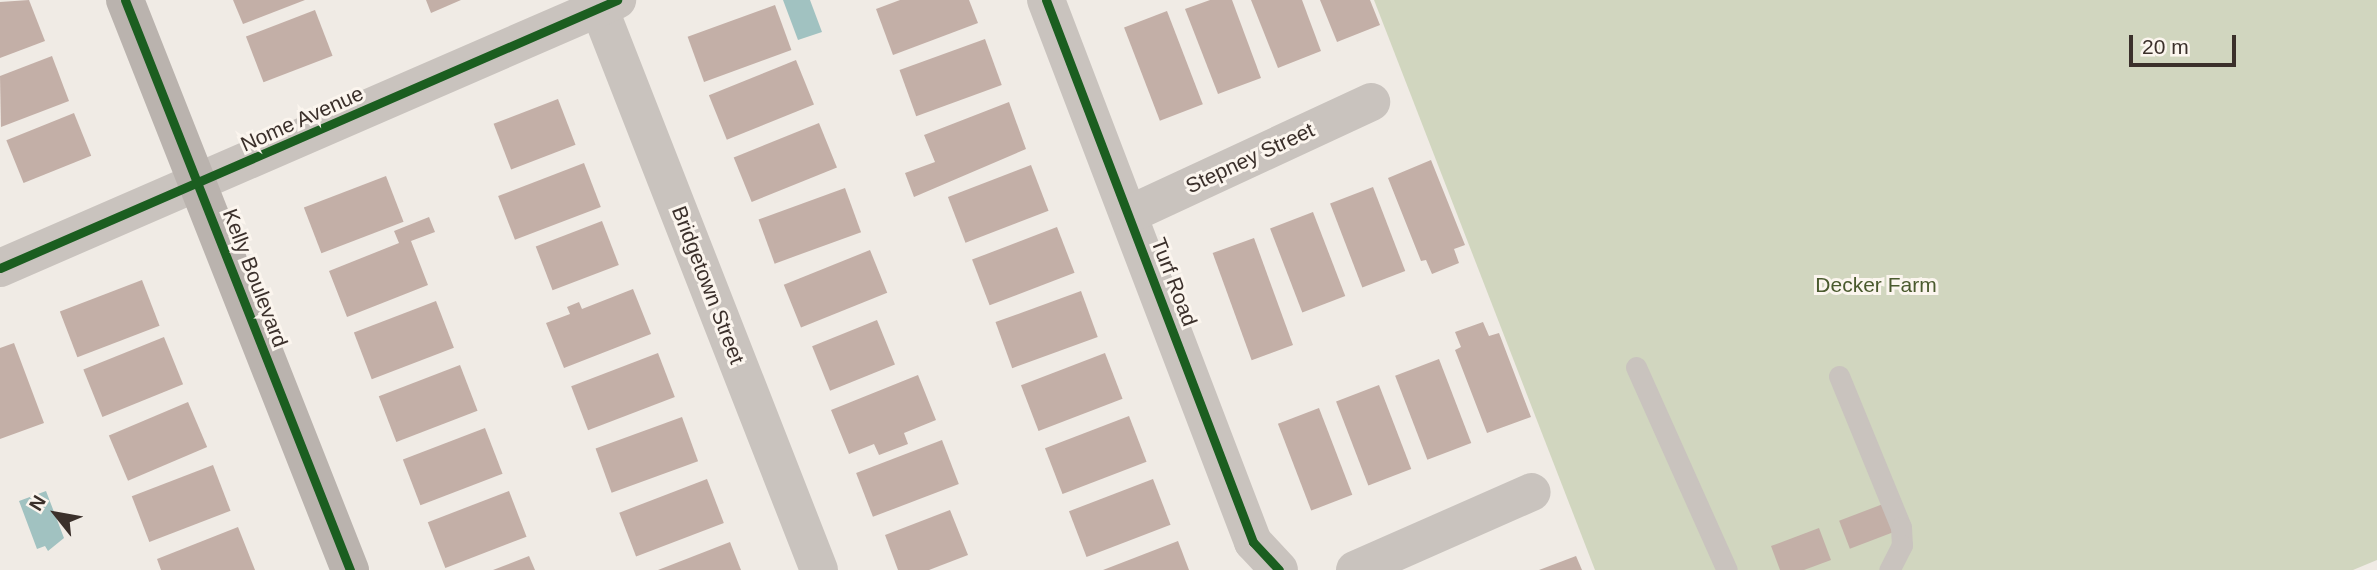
<!DOCTYPE html>
<style>
body{margin:0}
#map{position:relative;width:2377px;height:570px;overflow:hidden;background:#f0ebe5;font-family:Helvetica,sans-serif}
div>[style]{position:absolute}
.green>*{inset:0;background:#d1d6bf}
.water>*{inset:0;background:#a1c2c1}
.building>*{inset:0;background:#c3afa7;transform-origin:0 0}
.lane>*{height:21px;margin:-10.5px;padding:0 10.5px;transform-origin:10.5px;border-radius:10.5px;background:#c9c3be}
.street>*{height:38px;margin:-19px;padding:0 19px;transform-origin:19px;border-radius:19px;background:#c9c3be}
.secondary>*{height:38px;margin:-19px;padding:0 19px;transform-origin:19px;border-radius:19px;background:#bab3ae}
.cycleway>*{height:9px;margin:-4.5px;padding:0 4.5px;transform-origin:4.5px;border-radius:4.5px;background:#1b5e20}
span{translate:-50% -50%;white-space:nowrap;text-align:center;line-height:1.15;-webkit-text-stroke:6px #fbf5ee;paint-order:stroke}
.street-label{font-size:21px;color:#3b302b}
.park-label{font-size:21px;color:#4a5a2e}
.north{position:absolute;left:21px;top:479px;width:70px;height:70px;-webkit-text-stroke:5px #fbf5ee;paint-order:stroke;rotate:301deg;font-size:19px;font-weight:700;line-height:28px;text-align:center;color:#3b302b}
.north::after{content:'';display:block;margin:auto;width:24px;height:32px;background:#3b302b;clip-path:polygon(50% 0,100% 100%,50% 72%,0 100%)}
.scale{position:absolute;left:2129px;top:35px;width:107px;height:32px;box-sizing:border-box;border:4px solid #3b302b;border-top:0;padding-left:9px;font-size:21px;line-height:24px;white-space:nowrap;color:#3b302b;-webkit-text-stroke:5px #fbf5ee;paint-order:stroke}
</style>
<div id="map">
<div class="green">
<i style="clip-path:polygon(1374px 0,2377px 0,2377px 560px,2353px 570px,1595px 570px)"></i>
</div>
<div class="water">
<i style="clip-path:polygon(783px 0,810px 0,822px 32px,798px 40px)"></i>
<i style="clip-path:polygon(46px 491px,64px 538px,48px 551px,45px 546px,37px 549px,19px 501px)"></i>
</div>
<div class="building">
<i style="clip-path:polygon(29px 0,45px 41px,0 58px,0 2px)"></i>
<i style="clip-path:polygon(233px 0,305px 0,243px 24px)"></i>
<i style="clip-path:polygon(426px 0,461px 0,431px 13px)"></i>
<i style="clip-path:polygon(900px 0,969px 0,978px 23px,893px 55px,876px 9px)"></i>
<i style="clip-path:polygon(1210px 0,1232px 0,1261px 78px,1218px 94px,1185px 9px)"></i>
<i style="clip-path:polygon(1251px 0,1302px 0,1321px 51px,1278px 68px)"></i>
<i style="clip-path:polygon(1320px 0,1370px 0,1380px 25px,1337px 42px)"></i>
<i style="left:775px;top:5px;width:48px;height:93px;rotate:70deg"></i>
<i style="left:315px;top:10px;width:49px;height:74px;rotate:69deg"></i>
<i style="left:1167px;top:11px;width:100px;height:46px;rotate:69deg"></i>
<i style="left:985px;top:39px;width:49px;height:91px;rotate:70deg"></i>
<i style="clip-path:polygon(52px 56px,69px 101px,1px 127px,0 76px)"></i>
<i style="left:796px;top:60px;width:48px;height:94px;rotate:68deg"></i>
<i style="left:558px;top:99px;width:49px;height:69px;rotate:69deg"></i>
<i style="clip-path:polygon(1009px 102px,1026px 149px,914px 197px,905px 173px,935px 162px,924px 135px)"></i>
<i style="left:74px;top:113px;width:46px;height:73px;rotate:68deg"></i>
<i style="left:819px;top:123px;width:48px;height:92px;rotate:68deg"></i>
<i style="clip-path:polygon(1431px 160px,1465px 245px,1454px 249px,1459px 263px,1432px 274px,1426px 260px,1421px 261px,1388px 178px)"></i>
<i style="left:584px;top:163px;width:47px;height:92px;rotate:69deg"></i>
<i style="left:1031px;top:165px;width:49px;height:89px;rotate:69deg"></i>
<i style="left:386px;top:176px;width:49px;height:88px;rotate:69deg"></i>
<i style="left:1373px;top:187px;width:90px;height:46px;rotate:69deg"></i>
<i style="left:845px;top:188px;width:47px;height:92px;rotate:70deg"></i>
<i style="left:1313px;top:212px;width:90px;height:46px;rotate:69deg"></i>
<i style="clip-path:polygon(429px 217px,435px 232px,411px 241px,428px 285px,347px 317px,329px 271px,399px 243px,394px 231px)"></i>
<i style="left:602px;top:221px;width:47px;height:71px;rotate:69deg"></i>
<i style="left:1057px;top:227px;width:49px;height:91px;rotate:69deg"></i>
<i style="left:1254px;top:238px;width:114px;height:44px;rotate:70deg"></i>
<i style="left:870px;top:250px;width:46px;height:93px;rotate:68deg"></i>
<i style="left:142px;top:280px;width:49px;height:88px;rotate:69deg"></i>
<i style="clip-path:polygon(633px 289px,651px 334px,564px 368px,546px 323px,570px 314px,567px 307px,579px 302px,582px 309px)"></i>
<i style="left:1081px;top:291px;width:49px;height:91px;rotate:70deg"></i>
<i style="left:436px;top:301px;width:50px;height:88px;rotate:69deg"></i>
<i style="left:877px;top:320px;width:48px;height:70px;rotate:68deg"></i>
<i style="clip-path:polygon(1483px 322px,1489px 336px,1499px 333px,1531px 417px,1487px 433px,1455px 350px,1461px 347px,1455px 332px)"></i>
<i style="left:164px;top:337px;width:51px;height:87px;rotate:68deg"></i>
<i style="clip-path:polygon(14px 343px,44px 423px,0 439px,0 348px)"></i>
<i style="left:658px;top:353px;width:47px;height:93px;rotate:69deg"></i>
<i style="left:1105px;top:353px;width:49px;height:90px;rotate:69deg"></i>
<i style="left:1439px;top:359px;width:90px;height:47px;rotate:69deg"></i>
<i style="left:460px;top:365px;width:49px;height:87px;rotate:69deg"></i>
<i style="clip-path:polygon(918px 375px,936px 420px,904px 433px,908px 444px,879px 455px,874px 444px,849px 454px,831px 410px)"></i>
<i style="left:1379px;top:385px;width:90px;height:46px;rotate:69deg"></i>
<i style="left:188px;top:402px;width:49px;height:86px;rotate:67deg"></i>
<i style="left:1319px;top:408px;width:93px;height:44px;rotate:69deg"></i>
<i style="left:1129px;top:416px;width:49px;height:90px;rotate:69deg"></i>
<i style="left:682px;top:417px;width:47px;height:92px;rotate:70deg"></i>
<i style="left:485px;top:428px;width:49px;height:88px;rotate:69deg"></i>
<i style="left:942px;top:440px;width:47px;height:92px;rotate:69deg"></i>
<i style="left:213px;top:465px;width:49px;height:87px;rotate:69deg"></i>
<i style="left:707px;top:479px;width:47px;height:94px;rotate:69deg"></i>
<i style="left:1153px;top:479px;width:49px;height:90px;rotate:69deg"></i>
<i style="left:509px;top:491px;width:49px;height:87px;rotate:69deg"></i>
<i style="left:1883px;top:504px;width:30px;height:47px;rotate:69deg"></i>
<i style="clip-path:polygon(950px 510px,968px 555px,929px 570px,898px 570px,885px 535px)"></i>
<i style="clip-path:polygon(238px 527px,255px 570px,161px 570px,157px 559px)"></i>
<i style="clip-path:polygon(1819px 528px,1831px 560px,1804px 570px,1780px 570px,1771px 546px)"></i>
<i style="clip-path:polygon(1178px 541px,1189px 570px,1103px 570px)"></i>
<i style="clip-path:polygon(730px 542px,741px 570px,658px 570px)"></i>
<i style="clip-path:polygon(529px 556px,535px 570px,493px 570px)"></i>
<i style="clip-path:polygon(1576px 556px,1582px 570px,1539px 570px)"></i>
</div>
<div class="lane">
<i style="left:1636px;top:367px;width:222px;rotate:65.9deg"></i>
<i style="left:1839px;top:376px;width:163px;rotate:67.7deg"></i>
<i style="left:1901px;top:527px;width:18px;rotate:87deg"></i>
<i style="left:1902px;top:545px;width:28px;rotate:117deg"></i>
</div>
<div class="street">
<i style="left:596px;top:0;width:612px;rotate:68.63deg"></i>
<i style="left:1046px;top:0;width:580px;rotate:69.1deg"></i>
<i style="left:1253px;top:542px;width:38px;rotate:47deg"></i>
<i style="left:1130px;top:214px;width:266px;rotate:-24.9deg"></i>
<i style="left:0;top:268px;width:673px;rotate:-23.48deg"></i>
<i style="left:1355px;top:570px;width:193px;rotate:-23.8deg"></i>
</div>
<div class="secondary">
<i style="left:125px;top:0;width:613px;rotate:68.46deg"></i>
</div>
<div class="cycleway">
<i style="left:125px;top:0;width:613px;rotate:68.46deg"></i>
<i style="left:1046px;top:0;width:580px;rotate:69.1deg"></i>
<i style="left:1253px;top:542px;width:38px;rotate:47deg"></i>
<i style="left:0;top:268px;width:673px;rotate:-23.48deg"></i>
</div>
<div class="street-label">
<span style="left:302px;top:119px;rotate:-24deg">Nome Avenue</span>
<span style="left:1250px;top:158px;rotate:-25deg">Stepney Street</span>
<span style="left:255px;top:278px;rotate:69deg">Kelly Boulevard</span>
<span style="left:1174px;top:282px;rotate:69deg">Turf Road</span>
<span style="left:708px;top:285px;rotate:69deg">Bridgetown Street</span>
</div>
<div class="park-label">
<span style="left:1876px;top:285px">Decker Farm</span>
</div>
<div class="north">N</div>
<div class="scale">20 m</div>
</div>
